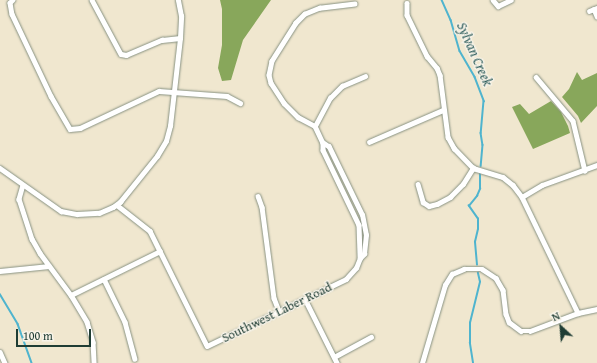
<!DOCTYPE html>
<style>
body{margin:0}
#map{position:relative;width:597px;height:363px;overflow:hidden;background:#f0e7cf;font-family:"Gentium Book Plus",serif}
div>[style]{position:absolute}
.forest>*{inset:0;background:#88a75b}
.stream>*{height:1.5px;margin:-0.75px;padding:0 0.75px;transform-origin:0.75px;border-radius:0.75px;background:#4fb4ce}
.roads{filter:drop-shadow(0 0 1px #889282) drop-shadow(0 0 1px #889282)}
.street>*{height:4.5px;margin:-2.25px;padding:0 2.25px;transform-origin:2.25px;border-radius:2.25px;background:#fff}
span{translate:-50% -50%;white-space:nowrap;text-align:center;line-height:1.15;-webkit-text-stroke:3px #f7f3e8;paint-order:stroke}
.street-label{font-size:13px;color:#1f3d34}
.water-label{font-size:14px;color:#2b5b5a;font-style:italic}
.north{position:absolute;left:541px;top:307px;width:40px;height:40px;-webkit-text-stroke:3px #f7f3e8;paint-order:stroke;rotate:334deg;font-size:11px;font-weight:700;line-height:16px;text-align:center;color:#1f3d34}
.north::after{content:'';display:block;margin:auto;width:14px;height:18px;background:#1f3d34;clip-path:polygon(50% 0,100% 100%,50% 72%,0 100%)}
.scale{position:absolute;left:16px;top:329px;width:75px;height:18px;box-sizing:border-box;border:2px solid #1f3d34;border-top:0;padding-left:5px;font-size:12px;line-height:14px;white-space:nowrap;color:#1f3d34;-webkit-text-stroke:3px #f7f3e8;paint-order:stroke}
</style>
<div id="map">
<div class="forest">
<i style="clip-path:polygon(220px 0,271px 0,243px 40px,231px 80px,222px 81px,218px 68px,222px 45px,222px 9px)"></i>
<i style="clip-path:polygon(577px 72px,582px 80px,597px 73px,597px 106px,581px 123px,578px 116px,562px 97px,569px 89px)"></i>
<i style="clip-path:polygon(551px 101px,561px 112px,568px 126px,570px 133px,533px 149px,512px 107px,520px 104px,529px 114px)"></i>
</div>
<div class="stream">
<i style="left:442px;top:0;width:22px;rotate:66deg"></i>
<i style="left:451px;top:20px;width:32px;rotate:74deg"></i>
<i style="left:460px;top:51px;width:30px;rotate:60deg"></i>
<i style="left:475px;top:77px;width:26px;rotate:69deg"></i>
<i style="left:484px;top:101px;width:32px;rotate:95deg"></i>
<i style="left:481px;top:133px;width:12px;rotate:81deg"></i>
<i style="left:483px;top:145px;width:21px;rotate:95deg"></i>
<i style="left:477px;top:265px;width:23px;rotate:-95deg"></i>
<i style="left:475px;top:242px;width:13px;rotate:-77deg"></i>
<i style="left:478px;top:229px;width:10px;rotate:-90deg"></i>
<i style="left:478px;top:219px;width:16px;rotate:-125deg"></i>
<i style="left:469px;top:206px;width:13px;rotate:-51deg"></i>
<i style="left:477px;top:196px;width:8px;rotate:-67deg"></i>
<i style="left:480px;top:189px;width:15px;rotate:-90deg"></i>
<i style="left:0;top:294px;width:35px;rotate:59deg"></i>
<i style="left:18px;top:324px;width:41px;rotate:70.3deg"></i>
<i style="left:473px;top:363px;width:20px;rotate:-99deg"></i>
<i style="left:470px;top:343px;width:20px;rotate:-90deg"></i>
<i style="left:470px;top:323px;width:42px;rotate:-76.3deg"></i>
<i style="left:480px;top:282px;width:9px;rotate:-103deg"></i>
</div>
<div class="roads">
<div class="street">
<i style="left:13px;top:0;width:4px;rotate:135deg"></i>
<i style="left:10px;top:3px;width:11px;rotate:80deg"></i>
<i style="left:12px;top:14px;width:91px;rotate:64.6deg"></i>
<i style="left:51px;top:96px;width:38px;rotate:60deg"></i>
<i style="left:70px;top:129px;width:10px;rotate:-6deg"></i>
<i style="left:80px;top:128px;width:87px;rotate:-25.1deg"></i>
<i style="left:159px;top:91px;width:68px;rotate:4.2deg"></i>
<i style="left:227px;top:96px;width:15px;rotate:28deg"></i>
<i style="left:92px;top:0;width:61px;rotate:61.8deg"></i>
<i style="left:121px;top:54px;width:5px;rotate:11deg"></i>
<i style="left:126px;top:55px;width:39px;rotate:-23deg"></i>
<i style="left:162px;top:40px;width:18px;rotate:-6deg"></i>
<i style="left:493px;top:0;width:8px;rotate:50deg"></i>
<i style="left:498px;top:6px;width:14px;rotate:-25deg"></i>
<i style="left:407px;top:3px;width:12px;rotate:90deg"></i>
<i style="left:407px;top:15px;width:46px;rotate:64deg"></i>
<i style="left:427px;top:56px;width:16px;rotate:50deg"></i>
<i style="left:437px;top:68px;width:8px;rotate:67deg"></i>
<i style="left:440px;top:75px;width:63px;rotate:82.6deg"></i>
<i style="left:448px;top:137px;width:13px;rotate:61deg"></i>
<i style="left:454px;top:148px;width:28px;rotate:46deg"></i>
<i style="left:473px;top:168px;width:31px;rotate:17deg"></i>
<i style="left:503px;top:177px;width:13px;rotate:39deg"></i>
<i style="left:513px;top:185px;width:15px;rotate:53deg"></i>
<i style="left:522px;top:197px;width:129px;rotate:64.2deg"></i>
<i style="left:355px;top:4px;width:35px;rotate:173deg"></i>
<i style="left:320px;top:8px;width:16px;rotate:158deg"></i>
<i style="left:305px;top:14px;width:13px;rotate:135deg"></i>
<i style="left:296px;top:23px;width:45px;rotate:122.3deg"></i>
<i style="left:272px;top:61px;width:14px;rotate:102deg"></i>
<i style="left:269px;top:75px;width:8px;rotate:76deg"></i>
<i style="left:271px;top:83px;width:24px;rotate:57deg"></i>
<i style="left:284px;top:103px;width:20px;rotate:45deg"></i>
<i style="left:298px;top:117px;width:19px;rotate:28deg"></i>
<i style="left:315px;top:126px;width:19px;rotate:65deg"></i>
<i style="left:323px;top:143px;width:7px;rotate:90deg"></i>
<i style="left:323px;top:150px;width:83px;rotate:64.4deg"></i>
<i style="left:359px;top:225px;width:33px;rotate:88deg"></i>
<i style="left:594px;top:9px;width:8px;rotate:67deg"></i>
<i style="left:589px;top:11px;width:9px;rotate:-21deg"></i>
<i style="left:536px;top:77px;width:57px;rotate:49.9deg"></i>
<i style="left:573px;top:121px;width:51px;rotate:76.5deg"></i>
<i style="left:315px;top:126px;width:32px;rotate:-62deg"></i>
<i style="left:330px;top:98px;width:17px;rotate:-45deg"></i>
<i style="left:342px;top:86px;width:25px;rotate:-23deg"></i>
<i style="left:369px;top:142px;width:81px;rotate:-23.4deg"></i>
<i style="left:0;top:168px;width:75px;rotate:35.2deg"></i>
<i style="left:61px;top:211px;width:16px;rotate:11deg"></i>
<i style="left:77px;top:214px;width:22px;rotate:-3deg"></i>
<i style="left:99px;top:213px;width:15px;rotate:-23deg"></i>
<i style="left:113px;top:207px;width:9px;rotate:-36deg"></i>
<i style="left:120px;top:202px;width:59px;rotate:-51.2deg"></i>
<i style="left:157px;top:156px;width:17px;rotate:-59deg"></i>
<i style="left:166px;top:141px;width:16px;rotate:-75deg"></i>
<i style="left:170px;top:126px;width:89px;rotate:-83.5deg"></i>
<i style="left:180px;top:38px;width:22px;rotate:-87deg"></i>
<i style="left:181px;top:16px;width:16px;rotate:-101deg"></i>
<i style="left:418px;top:184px;width:19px;rotate:74deg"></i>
<i style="left:423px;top:202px;width:7px;rotate:34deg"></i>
<i style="left:429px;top:206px;width:8px;rotate:-14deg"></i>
<i style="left:437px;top:204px;width:15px;rotate:-28deg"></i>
<i style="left:450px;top:197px;width:18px;rotate:-45deg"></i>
<i style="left:463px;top:184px;width:19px;rotate:-58deg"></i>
<i style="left:23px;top:185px;width:15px;rotate:106deg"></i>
<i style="left:19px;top:199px;width:42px;rotate:72deg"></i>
<i style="left:32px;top:239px;width:16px;rotate:60deg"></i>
<i style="left:40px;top:253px;width:52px;rotate:53.6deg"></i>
<i style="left:71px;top:295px;width:31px;rotate:59deg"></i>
<i style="left:87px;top:322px;width:21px;rotate:73deg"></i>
<i style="left:93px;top:342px;width:21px;rotate:87deg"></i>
<i style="left:258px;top:196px;width:12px;rotate:70deg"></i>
<i style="left:262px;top:207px;width:92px;rotate:82.5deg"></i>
<i style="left:274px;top:298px;width:14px;rotate:69deg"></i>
<i style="left:522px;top:197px;width:23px;rotate:-31deg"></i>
<i style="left:542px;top:185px;width:59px;rotate:-20deg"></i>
<i style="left:117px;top:205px;width:42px;rotate:38.2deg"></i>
<i style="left:150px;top:231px;width:128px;rotate:63.6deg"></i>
<i style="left:207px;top:346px;width:154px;rotate:-25.7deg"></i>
<i style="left:346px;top:279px;width:15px;rotate:-48deg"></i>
<i style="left:356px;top:268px;width:11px;rotate:-68deg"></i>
<i style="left:360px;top:258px;width:6px;rotate:-45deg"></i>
<i style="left:364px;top:254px;width:19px;rotate:-84deg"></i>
<i style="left:366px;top:235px;width:20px;rotate:-101deg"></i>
<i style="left:362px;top:215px;width:76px;rotate:-115.9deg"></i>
<i style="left:329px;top:147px;width:7px;rotate:-146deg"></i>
<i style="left:0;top:271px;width:49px;rotate:-5.8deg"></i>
<i style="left:104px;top:279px;width:48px;rotate:64deg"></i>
<i style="left:125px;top:322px;width:38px;rotate:75deg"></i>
<i style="left:71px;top:295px;width:99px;rotate:-26.3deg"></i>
<i style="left:305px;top:299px;width:72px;rotate:63.4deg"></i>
<i style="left:0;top:352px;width:12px;rotate:66deg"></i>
<i style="left:334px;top:357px;width:42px;rotate:-28.4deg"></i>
<i style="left:422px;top:363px;width:81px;rotate:-73.6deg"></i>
<i style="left:445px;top:285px;width:13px;rotate:-58deg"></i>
<i style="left:452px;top:274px;width:13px;rotate:-23deg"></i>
<i style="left:464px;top:269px;width:18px"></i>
<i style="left:482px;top:269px;width:17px;rotate:33deg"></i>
<i style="left:496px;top:278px;width:14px;rotate:60deg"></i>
<i style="left:503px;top:290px;width:24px;rotate:83deg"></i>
<i style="left:506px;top:314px;width:9px;rotate:69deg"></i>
<i style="left:509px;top:322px;width:15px;rotate:37deg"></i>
<i style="left:521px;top:331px;width:9px"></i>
<i style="left:530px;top:331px;width:51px;rotate:-20.6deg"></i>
<i style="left:578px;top:313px;width:19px;rotate:-12deg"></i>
</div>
</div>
<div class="street-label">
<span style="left:277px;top:313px;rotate:-26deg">Southwest Laber Road</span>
</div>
<div class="water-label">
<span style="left:475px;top:54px;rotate:66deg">Sylvan Creek</span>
</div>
<div class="north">N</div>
<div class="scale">100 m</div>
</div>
